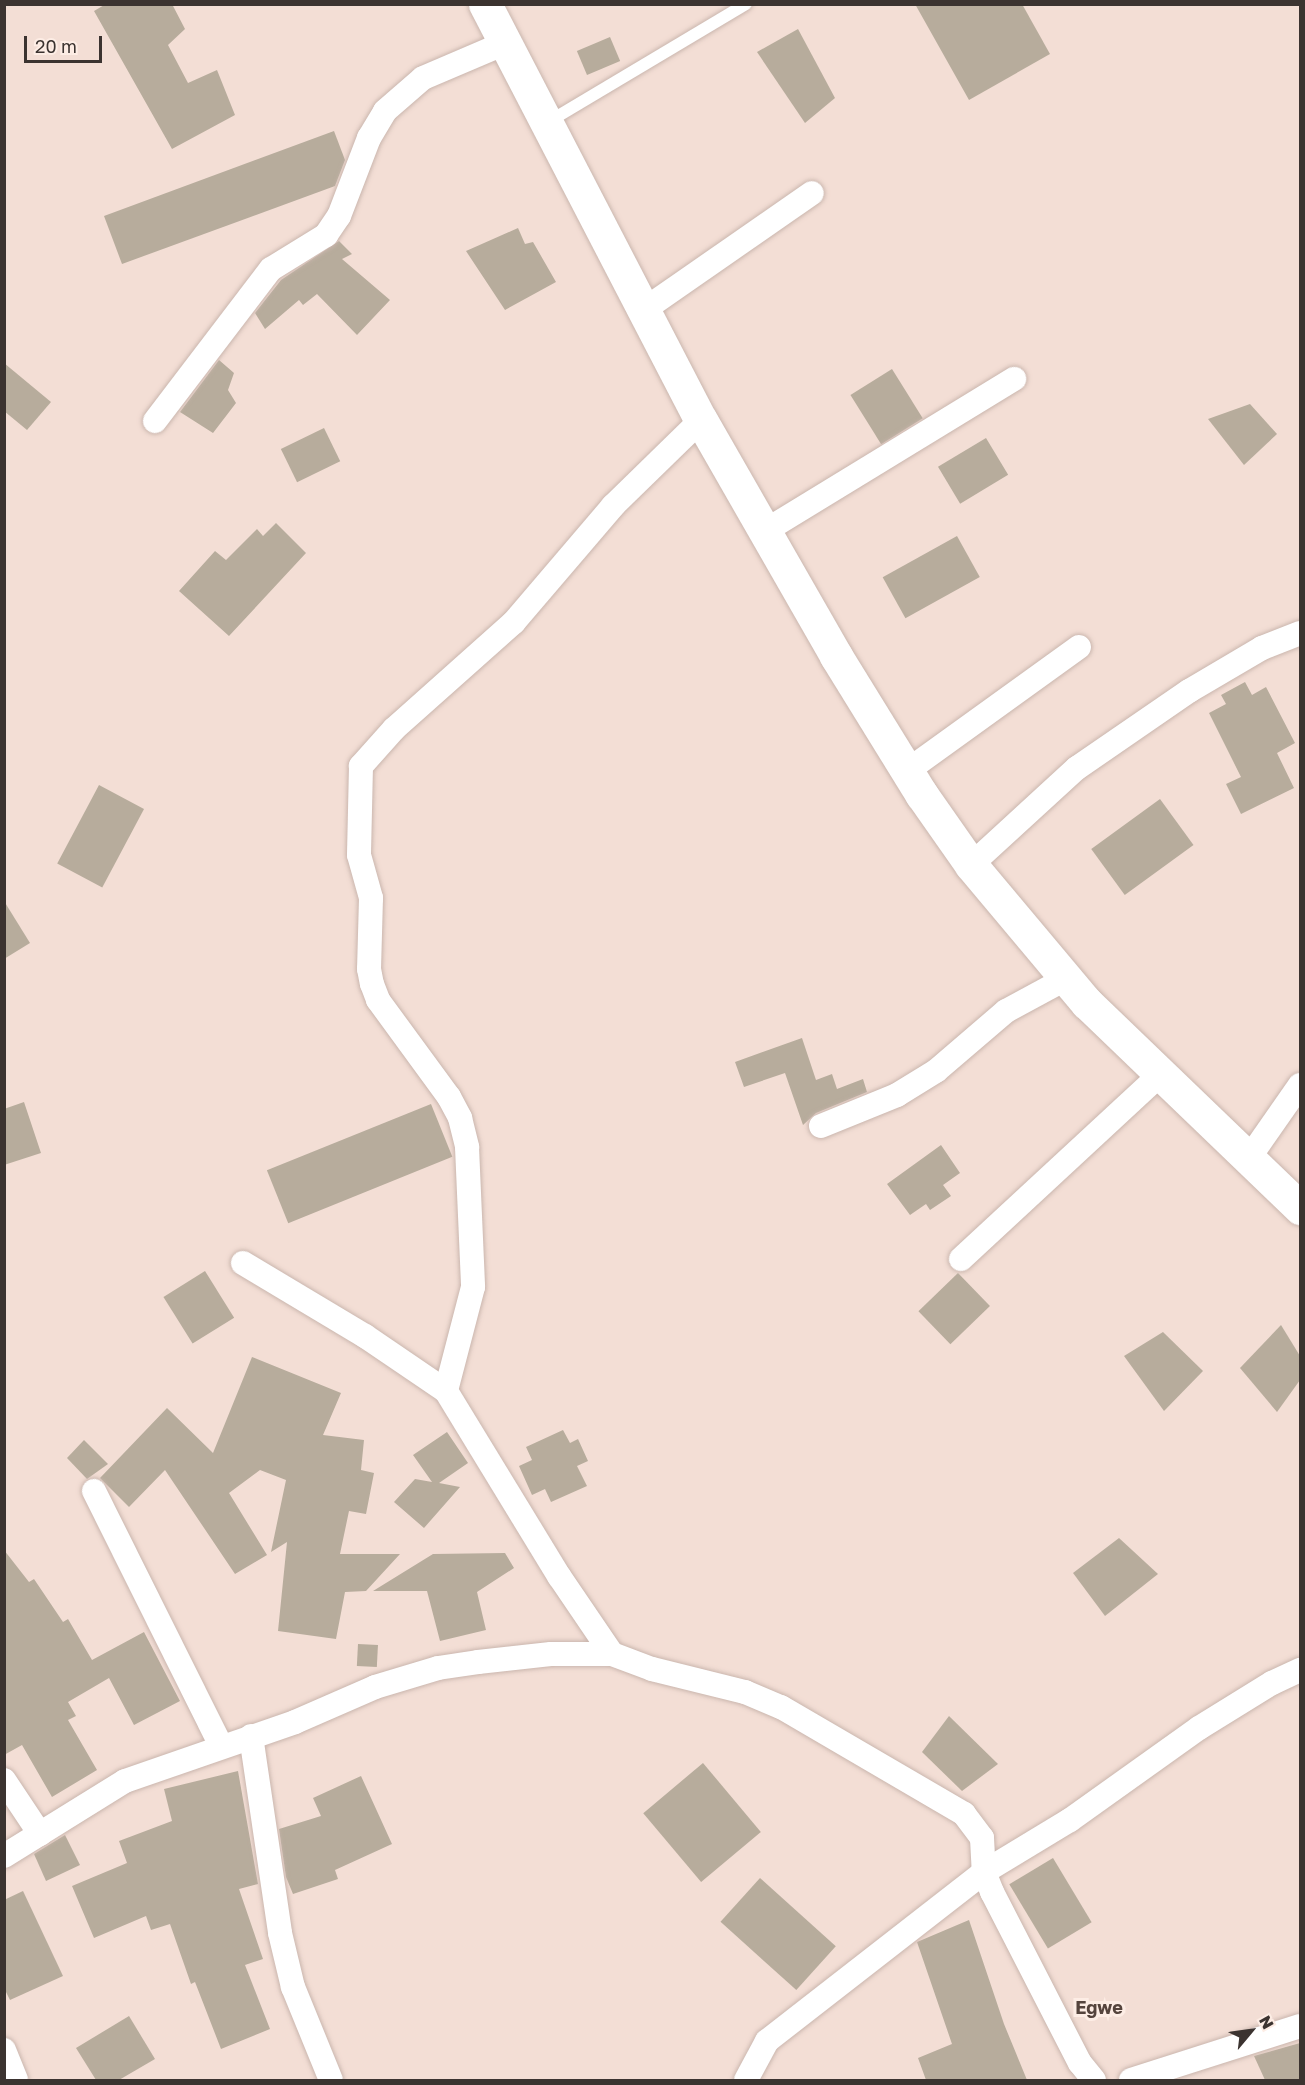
<!DOCTYPE html>
<style>
body{margin:0}
#map{position:relative;width:1305px;height:2085px;overflow:hidden;background:#f3ded5;font-family:"Golos Text",sans-serif}
div>[style]{position:absolute}
.building>*{inset:0;background:#b7ac9c;transform-origin:0 0}
.roads{filter:drop-shadow(0 0 2px #cab6ae) drop-shadow(0 0 2px #cab6ae)}
.lane>*{height:12px;margin:-6px;padding:0 6px;transform-origin:6px;border-radius:6px;background:#fff}
.street>*{height:24px;margin:-12px;padding:0 12px;transform-origin:12px;border-radius:12px;background:#fff}
.secondary>*{height:33px;margin:-16.5px;padding:0 16.5px;transform-origin:16.5px;border-radius:16.5px;background:#fff}
span{translate:-50% -50%;white-space:nowrap;text-align:center;line-height:1.15;-webkit-text-stroke:6px #fdede5;paint-order:stroke}
.quarter-label{font-size:18px;color:#55443d;font-weight:700}
.frame{position:absolute;inset:0;border:6px solid #3b3330;pointer-events:none}
.north{position:absolute;left:1221px;top:2001px;width:60px;height:60px;-webkit-text-stroke:4px #fdede5;paint-order:stroke;rotate:61deg;font-size:16px;font-weight:700;line-height:24px;text-align:center;color:#3b3330}
.north::after{content:'';display:block;margin:auto;width:21px;height:27px;background:#3b3330;clip-path:polygon(50% 0,100% 100%,50% 72%,0 100%)}
.scale{position:absolute;left:24px;top:36px;width:78px;height:27px;box-sizing:border-box;border:3px solid #3b3330;border-top:0;padding-left:8px;font-size:18px;line-height:21px;white-space:nowrap;color:#3b3330;-webkit-text-stroke:4px #fdede5;paint-order:stroke}
</style>
<div id="map">
<div class="building">
<i style="clip-path:polygon(106px 4px,172px 4px,185px 29px,168px 45px,188px 83px,217px 70px,235px 115px,172px 149px,94px 11px)"></i>
<i style="clip-path:polygon(915px 4px,1022px 4px,1050px 54px,969px 100px)"></i>
<i style="clip-path:polygon(798px 29px,835px 98px,805px 123px,757px 52px)"></i>
<i style="left:610px;top:37px;width:26px;height:36px;rotate:67deg"></i>
<i style="clip-path:polygon(334px 131px,345px 160px,335px 186px,122px 264px,104px 216px)"></i>
<i style="clip-path:polygon(518px 228px,525px 244px,533px 242px,556px 282px,505px 310px,466px 251px)"></i>
<i style="clip-path:polygon(339px 241px,352px 254px,342px 259px,390px 300px,357px 335px,317px 294px,303px 305px,299px 300px,265px 329px,255px 313px,281px 280px)"></i>
<i style="clip-path:polygon(219px 360px,234px 373px,228px 390px,236px 403px,213px 433px,180px 412px)"></i>
<i style="clip-path:polygon(4px 363px,51px 402px,27px 430px,4px 411px)"></i>
<i style="left:892px;top:369px;width:58px;height:49px;rotate:58deg"></i>
<i style="clip-path:polygon(1250px 404px,1277px 434px,1244px 465px,1208px 419px)"></i>
<i style="left:324px;top:428px;width:37px;height:48px;rotate:64deg"></i>
<i style="left:986px;top:438px;width:43px;height:56px;rotate:59deg"></i>
<i style="clip-path:polygon(276px 523px,306px 553px,229px 636px,179px 591px,215px 551px,226px 560px,257px 529px,263px 536px)"></i>
<i style="left:957px;top:536px;width:47px;height:85px;rotate:61deg"></i>
<i style="clip-path:polygon(1245px 682px,1252px 695px,1266px 687px,1295px 743px,1277px 753px,1294px 788px,1241px 814px,1226px 784px,1241px 777px,1209px 713px,1226px 704px,1221px 695px)"></i>
<i style="left:99px;top:785px;width:51px;height:89px;rotate:28deg"></i>
<i style="left:1160px;top:799px;width:57px;height:85px;rotate:54deg"></i>
<i style="clip-path:polygon(4px 901px,30px 943px,4px 959px)"></i>
<i style="clip-path:polygon(802px 1038px,816px 1080px,832px 1074px,837px 1089px,863px 1079px,867px 1092px,816px 1113px,803px 1125px,785px 1073px,744px 1087px,735px 1062px)"></i>
<i style="clip-path:polygon(24px 1102px,41px 1153px,4px 1165px,4px 1109px)"></i>
<i style="left:431px;top:1104px;width:57px;height:177px;rotate:68deg"></i>
<i style="clip-path:polygon(941px 1145px,960px 1173px,943px 1185px,951px 1196px,930px 1210px,926px 1204px,910px 1215px,887px 1184px)"></i>
<i style="left:205px;top:1271px;width:55px;height:49px;rotate:58deg"></i>
<i style="left:958px;top:1273px;width:46px;height:55px;rotate:46deg"></i>
<i style="clip-path:polygon(1281px 1325px,1300px 1356px,1300px 1380px,1277px 1412px,1240px 1368px)"></i>
<i style="clip-path:polygon(1163px 1332px,1203px 1371px,1164px 1411px,1124px 1356px)"></i>
<i style="clip-path:polygon(252px 1357px,341px 1393px,323px 1435px,364px 1440px,361px 1470px,374px 1473px,366px 1514px,349px 1511px,340px 1554px,400px 1554px,366px 1591px,345px 1592px,336px 1639px,278px 1631px,287px 1542px,271px 1552px,286px 1480px,260px 1470px,229px 1493px,267px 1555px,235px 1574px,165px 1470px,129px 1507px,100px 1478px,167px 1408px,213px 1453px)"></i>
<i style="clip-path:polygon(563px 1430px,570px 1443px,578px 1439px,588px 1461px,577px 1466px,587px 1486px,551px 1502px,545px 1489px,532px 1495px,519px 1466px,532px 1460px,526px 1447px)"></i>
<i style="clip-path:polygon(447px 1432px,468px 1463px,439px 1483px,460px 1487px,424px 1528px,394px 1502px,415px 1479px,432px 1482px,413px 1455px)"></i>
<i style="clip-path:polygon(84px 1440px,108px 1464px,87px 1479px,67px 1458px)"></i>
<i style="clip-path:polygon(1119px 1538px,1158px 1574px,1105px 1616px,1073px 1573px)"></i>
<i style="clip-path:polygon(4px 1550px,29px 1582px,34px 1579px,63px 1622px,68px 1619px,92px 1660px,144px 1632px,180px 1701px,134px 1725px,109px 1678px,68px 1702px,76px 1716px,68px 1720px,97px 1770px,52px 1797px,22px 1745px,4px 1755px)"></i>
<i style="clip-path:polygon(505px 1553px,514px 1568px,477px 1592px,486px 1630px,440px 1641px,427px 1591px,373px 1591px,433px 1554px)"></i>
<i style="left:358px;top:1644px;width:20px;height:22px;rotate:3deg"></i>
<i style="clip-path:polygon(949px 1716px,998px 1764px,962px 1791px,922px 1752px)"></i>
<i style="left:703px;top:1763px;width:90px;height:78px;rotate:50deg"></i>
<i style="clip-path:polygon(238px 1771px,258px 1884px,239px 1889px,263px 1959px,245px 1965px,270px 2029px,221px 2049px,195px 1982px,191px 1984px,170px 1924px,151px 1930px,146px 1916px,94px 1938px,72px 1886px,127px 1863px,119px 1841px,172px 1821px,164px 1789px)"></i>
<i style="clip-path:polygon(361px 1776px,392px 1844px,335px 1870px,338px 1879px,293px 1894px,286px 1877px,279px 1829px,321px 1816px,313px 1798px)"></i>
<i style="clip-path:polygon(65px 1835px,80px 1865px,46px 1881px,34px 1854px)"></i>
<i style="left:1053px;top:1858px;width:75px;height:51px;rotate:59deg"></i>
<i style="left:760px;top:1878px;width:102px;height:59px;rotate:42deg"></i>
<i style="clip-path:polygon(23px 1891px,63px 1976px,10px 2000px,4px 1988px,4px 1900px)"></i>
<i style="clip-path:polygon(969px 1920px,1004px 2024px,1027px 2080px,926px 2080px,918px 2058px,952px 2044px,917px 1942px)"></i>
<i style="clip-path:polygon(129px 2016px,155px 2059px,119px 2080px,96px 2080px,76px 2048px)"></i>
<i style="clip-path:polygon(1300px 2043px,1300px 2080px,1265px 2080px,1254px 2056px)"></i>
</div>
<div class="roads">
<div class="lane">
<i style="left:548px;top:122px;width:230px;rotate:-30.8deg"></i>
</div>
<div class="street">
<i style="left:645px;top:309px;width:203px;rotate:-34.8deg"></i>
<i style="left:701px;top:420px;width:123px;rotate:135.7deg"></i>
<i style="left:613px;top:506px;width:153px;rotate:130.5deg"></i>
<i style="left:514px;top:622px;width:161px;rotate:138.3deg"></i>
<i style="left:394px;top:729px;width:50px;rotate:131.7deg"></i>
<i style="left:361px;top:766px;width:89px;rotate:91.3deg"></i>
<i style="left:359px;top:855px;width:45px;rotate:74.4deg"></i>
<i style="left:371px;top:898px;width:71px;rotate:91.6deg"></i>
<i style="left:369px;top:969px;width:15px;rotate:79deg"></i>
<i style="left:372px;top:984px;width:17px;rotate:69deg"></i>
<i style="left:378px;top:1000px;width:120px;rotate:53.8deg"></i>
<i style="left:449px;top:1097px;width:24px;rotate:62deg"></i>
<i style="left:460px;top:1118px;width:30px;rotate:76deg"></i>
<i style="left:467px;top:1147px;width:140px;rotate:87.5deg"></i>
<i style="left:473px;top:1287px;width:107px;rotate:104.6deg"></i>
<i style="left:446px;top:1391px;width:217px;rotate:58.6deg"></i>
<i style="left:559px;top:1576px;width:94px;rotate:55.8deg"></i>
<i style="left:612px;top:1654px;width:43px;rotate:20.6deg"></i>
<i style="left:652px;top:1669px;width:96px;rotate:13.9deg"></i>
<i style="left:745px;top:1692px;width:39px;rotate:23deg"></i>
<i style="left:781px;top:1707px;width:212px;rotate:30.3deg"></i>
<i style="left:964px;top:1814px;width:30px;rotate:53deg"></i>
<i style="left:982px;top:1838px;width:34px;rotate:87deg"></i>
<i style="left:984px;top:1872px;width:22px;rotate:68deg"></i>
<i style="left:992px;top:1892px;width:192px;rotate:62.8deg"></i>
<i style="left:1080px;top:2063px;width:22px;rotate:51deg"></i>
<i style="left:155px;top:421px;width:191px;rotate:-52.7deg"></i>
<i style="left:271px;top:269px;width:65px;rotate:-31.7deg"></i>
<i style="left:326px;top:235px;width:23px;rotate:-56deg"></i>
<i style="left:339px;top:216px;width:84px;rotate:-69deg"></i>
<i style="left:369px;top:138px;width:31px;rotate:-59deg"></i>
<i style="left:385px;top:111px;width:50px;rotate:-41deg"></i>
<i style="left:423px;top:78px;width:89px;rotate:-23.1deg"></i>
<i style="left:765px;top:531px;width:292px;rotate:-31.4deg"></i>
<i style="left:907px;top:771px;width:212px;rotate:-35.8deg"></i>
<i style="left:971px;top:865px;width:144px;rotate:-42.5deg"></i>
<i style="left:1077px;top:768px;width:136px;rotate:-34.5deg"></i>
<i style="left:1189px;top:691px;width:85px;rotate:-30.5deg"></i>
<i style="left:1262px;top:648px;width:41px;rotate:-21.5deg"></i>
<i style="left:821px;top:1126px;width:82px;rotate:-22.2deg"></i>
<i style="left:897px;top:1095px;width:46px;rotate:-31.6deg"></i>
<i style="left:936px;top:1071px;width:92px;rotate:-40.6deg"></i>
<i style="left:1006px;top:1011px;width:69px;rotate:-28.4deg"></i>
<i style="left:1249px;top:1158px;width:89px;rotate:-55.1deg"></i>
<i style="left:961px;top:1259px;width:272px;rotate:-42.8deg"></i>
<i style="left:243px;top:1263px;width:142px;rotate:30.9deg"></i>
<i style="left:365px;top:1336px;width:98px;rotate:34.2deg"></i>
<i style="left:94px;top:1491px;width:285px;rotate:63.5deg"></i>
<i style="left:251px;top:1736px;width:199px;rotate:81.6deg"></i>
<i style="left:280px;top:1933px;width:56px;rotate:76.5deg"></i>
<i style="left:293px;top:1987px;width:100px;rotate:67.8deg"></i>
<i style="left:4px;top:1780px;width:65px;rotate:56.3deg"></i>
<i style="left:4px;top:1856px;width:142px;rotate:-31.8deg"></i>
<i style="left:125px;top:1781px;width:180px;rotate:-19.1deg"></i>
<i style="left:295px;top:1722px;width:87px;rotate:-23.6deg"></i>
<i style="left:375px;top:1687px;width:66px;rotate:-16.8deg"></i>
<i style="left:438px;top:1668px;width:40px;rotate:-8.5deg"></i>
<i style="left:478px;top:1662px;width:73px;rotate:-6.3deg"></i>
<i style="left:551px;top:1654px;width:61px"></i>
<i style="left:4px;top:2050px;width:32px;rotate:68deg"></i>
<i style="left:746px;top:2080px;width:44px;rotate:-61.7deg"></i>
<i style="left:767px;top:2041px;width:275px;rotate:-37.9deg"></i>
<i style="left:984px;top:1872px;width:100px;rotate:-31.2deg"></i>
<i style="left:1070px;top:1820px;width:158px;rotate:-35.5deg"></i>
<i style="left:1199px;top:1728px;width:86px;rotate:-31.7deg"></i>
<i style="left:1272px;top:1683px;width:31px;rotate:-25deg"></i>
<i style="left:1131px;top:2080px;width:177px;rotate:-17.7deg"></i>
</div>
<div class="secondary">
<i style="left:485px;top:4px;width:469px;rotate:62.6deg"></i>
<i style="left:701px;top:420px;width:272px;rotate:60.2deg"></i>
<i style="left:836px;top:656px;width:163px;rotate:58.3deg"></i>
<i style="left:922px;top:795px;width:85px;rotate:55deg"></i>
<i style="left:971px;top:865px;width:180px;rotate:50deg"></i>
<i style="left:1087px;top:1003px;width:296px;rotate:43.9deg"></i>
</div>
</div>
<div class="quarter-label">
<span style="left:1099px;top:2007px">Egwe</span>
</div>
<div class="frame"></div>
<div class="north">N</div>
<div class="scale">20 m</div>
</div>
